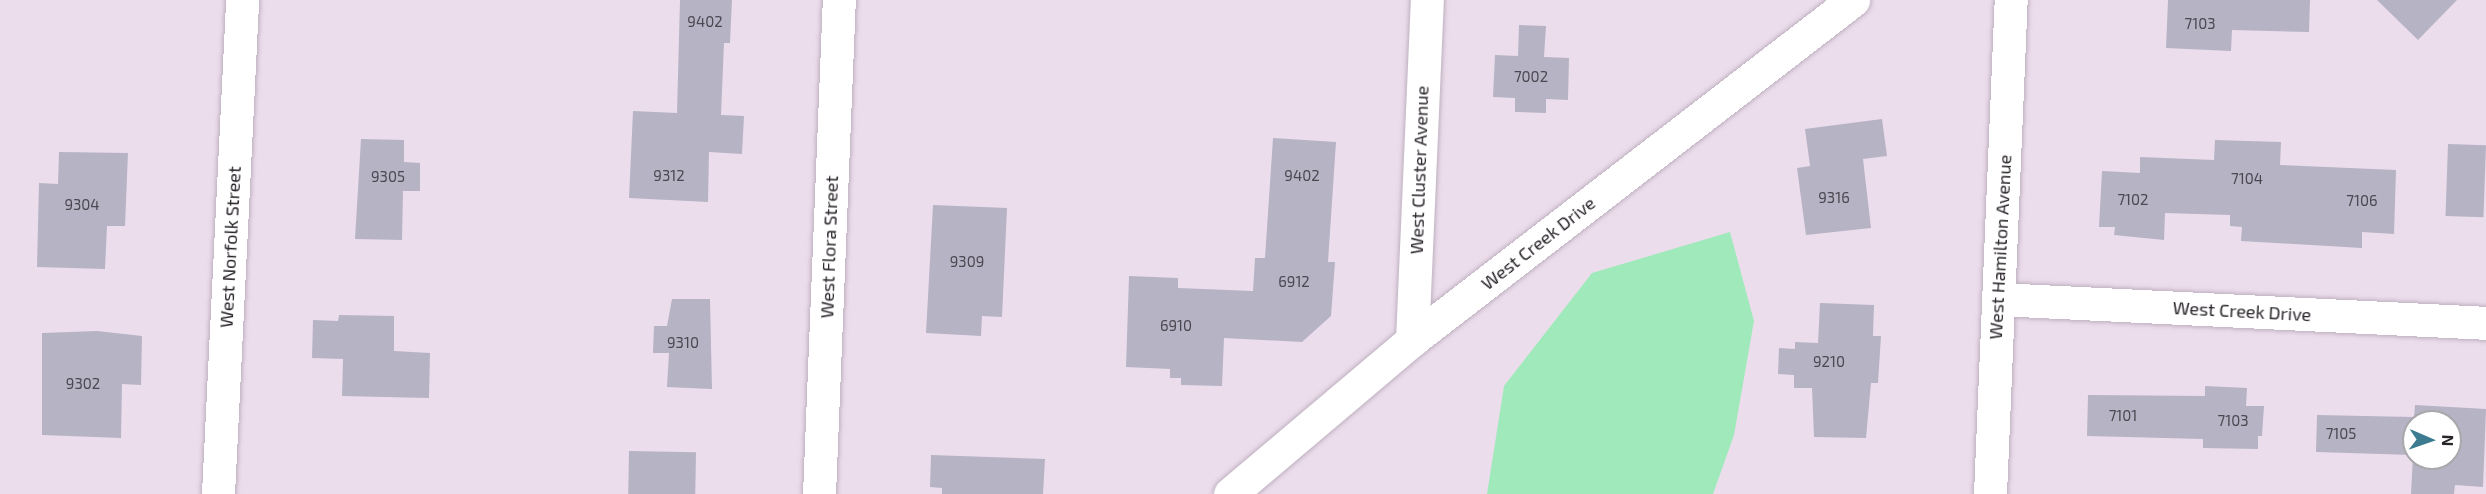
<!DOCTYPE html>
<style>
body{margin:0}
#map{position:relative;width:2486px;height:494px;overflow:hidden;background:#ecdded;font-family:"Exo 2",sans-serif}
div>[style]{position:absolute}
.green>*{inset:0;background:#a0e9bb}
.building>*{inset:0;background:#b6b3c5;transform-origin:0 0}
.roads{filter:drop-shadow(0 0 2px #beb0bf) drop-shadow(0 0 2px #beb0bf)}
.street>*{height:33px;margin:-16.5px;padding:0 16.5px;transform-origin:16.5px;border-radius:16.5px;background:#fff}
span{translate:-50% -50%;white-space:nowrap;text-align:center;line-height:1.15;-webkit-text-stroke:6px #fff;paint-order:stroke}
.number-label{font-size:15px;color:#4c4851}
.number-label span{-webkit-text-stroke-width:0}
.street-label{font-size:18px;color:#29242a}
.north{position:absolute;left:2402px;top:410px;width:60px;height:60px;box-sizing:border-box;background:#fff;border:2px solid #a9a7aa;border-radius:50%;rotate:92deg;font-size:16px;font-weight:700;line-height:24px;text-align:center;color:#29242a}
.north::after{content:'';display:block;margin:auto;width:21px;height:27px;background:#3d7c90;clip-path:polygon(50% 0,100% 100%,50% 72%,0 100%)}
</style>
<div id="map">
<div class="green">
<i style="clip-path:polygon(1730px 232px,1754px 321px,1734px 435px,1713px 494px,1487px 494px,1504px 386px,1592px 273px)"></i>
</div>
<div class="building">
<i style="clip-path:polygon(680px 0,732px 0,730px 43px,724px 43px,721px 115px,744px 116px,742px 154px,709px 152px,708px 202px,629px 198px,633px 111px,677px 113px)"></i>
<i style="clip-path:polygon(2168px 0,2310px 0,2309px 32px,2232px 30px,2231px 51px,2166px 48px)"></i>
<i style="clip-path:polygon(2377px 0,2457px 0,2418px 40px)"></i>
<i style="clip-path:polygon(1519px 25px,1546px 26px,1544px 57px,1569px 58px,1568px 100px,1546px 99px,1546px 113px,1515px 112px,1515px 98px,1493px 97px,1495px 55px,1518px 56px)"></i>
<i style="clip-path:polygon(1882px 119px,1887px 156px,1863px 159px,1871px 228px,1806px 235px,1797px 168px,1810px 166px,1805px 129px)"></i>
<i style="clip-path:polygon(1273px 138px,1336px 142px,1328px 262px,1335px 262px,1331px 316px,1302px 342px,1224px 338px,1222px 386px,1181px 385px,1181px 378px,1170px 378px,1170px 369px,1126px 367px,1129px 276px,1178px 278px,1178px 288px,1253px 291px,1255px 258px,1265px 258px)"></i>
<i style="clip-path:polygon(361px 139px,404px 140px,404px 162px,420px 163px,420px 191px,403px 191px,402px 240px,355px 239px)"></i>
<i style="clip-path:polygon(2215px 140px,2281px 142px,2280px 165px,2396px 170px,2394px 234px,2362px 232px,2362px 248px,2241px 241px,2242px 227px,2230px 226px,2230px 215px,2165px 213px,2164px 240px,2114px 235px,2115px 227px,2099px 227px,2102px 171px,2140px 173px,2140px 157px,2214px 160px)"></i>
<i style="left:2448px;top:144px;width:38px;height:72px;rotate:2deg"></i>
<i style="clip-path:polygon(59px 152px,128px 153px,125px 226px,107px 226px,105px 269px,37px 267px,39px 183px,58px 184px)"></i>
<i style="clip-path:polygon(933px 205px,1007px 208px,1002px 317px,982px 316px,981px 336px,926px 333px)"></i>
<i style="clip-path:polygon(672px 299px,710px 299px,712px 389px,667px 387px,669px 353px,653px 353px,654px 326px,667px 326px)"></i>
<i style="clip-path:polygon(1820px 303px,1874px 305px,1873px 336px,1881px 336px,1878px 383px,1871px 383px,1866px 438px,1814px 437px,1812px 388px,1794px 388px,1794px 375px,1778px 374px,1779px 348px,1795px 349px,1795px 342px,1818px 343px)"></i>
<i style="clip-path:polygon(339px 315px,394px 316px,394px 351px,430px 353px,429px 398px,342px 396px,343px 359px,312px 358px,313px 320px,338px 321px)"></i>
<i style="clip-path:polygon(97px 331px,142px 336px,141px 385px,122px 384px,121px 438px,42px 435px,42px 333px)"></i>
<i style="clip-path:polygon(2205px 386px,2247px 388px,2246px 406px,2264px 406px,2262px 436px,2258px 436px,2258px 449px,2203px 448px,2203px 439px,2087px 436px,2088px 395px,2205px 396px)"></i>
<i style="clip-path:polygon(evenodd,2415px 405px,2486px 409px,2483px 487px,2455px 485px,2454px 494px,2411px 494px,2413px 455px,2316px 452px,2317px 415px,2414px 417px,2415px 405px,2414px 422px,2450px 422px,2450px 458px,2414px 458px,2414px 422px)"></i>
<i style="left:629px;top:451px;width:67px;height:43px;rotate:1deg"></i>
<i style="clip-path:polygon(931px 455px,1045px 459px,1043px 494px,942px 494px,942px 488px,930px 487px)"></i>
</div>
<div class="roads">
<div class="street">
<i style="left:1998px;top:299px;width:489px;rotate:2.8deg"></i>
<i style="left:1412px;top:340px;width:340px;rotate:-87.5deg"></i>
<i style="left:218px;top:494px;width:495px;rotate:-87.2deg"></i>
<i style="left:819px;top:494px;width:494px;rotate:-87.7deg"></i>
<i style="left:1230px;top:494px;width:238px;rotate:-40.2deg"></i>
<i style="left:1412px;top:340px;width:557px;rotate:-37.63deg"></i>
<i style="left:1990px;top:494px;width:494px;rotate:-87.6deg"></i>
</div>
</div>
<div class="number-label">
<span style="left:705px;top:22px">9402</span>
<span style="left:2200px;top:24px">7103</span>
<span style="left:1531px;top:77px">7002</span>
<span style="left:669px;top:176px">9312</span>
<span style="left:1302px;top:176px">9402</span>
<span style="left:388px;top:177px">9305</span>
<span style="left:2247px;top:179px">7104</span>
<span style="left:1834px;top:198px">9316</span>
<span style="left:2133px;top:200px">7102</span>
<span style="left:2362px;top:201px">7106</span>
<span style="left:82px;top:205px">9304</span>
<span style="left:967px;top:262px">9309</span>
<span style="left:1294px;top:282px">6912</span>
<span style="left:1176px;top:326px">6910</span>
<span style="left:683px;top:343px">9310</span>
<span style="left:1829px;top:362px">9210</span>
<span style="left:83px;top:384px">9302</span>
<span style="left:2123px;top:416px">7101</span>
<span style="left:2233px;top:421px">7103</span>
<span style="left:2341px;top:434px">7105</span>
</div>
<div class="street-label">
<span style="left:1419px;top:170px;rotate:-88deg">West Cluster Avenue</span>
<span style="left:1538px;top:243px;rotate:-38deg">West Creek Drive</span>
<span style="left:230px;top:247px;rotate:-87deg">West Norfolk Street</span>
<span style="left:829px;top:247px;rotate:-88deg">West Flora Street</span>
<span style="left:2000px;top:247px;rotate:-87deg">West Hamilton Avenue</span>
<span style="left:2242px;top:311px;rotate:3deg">West Creek Drive</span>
</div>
<div class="north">N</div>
</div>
